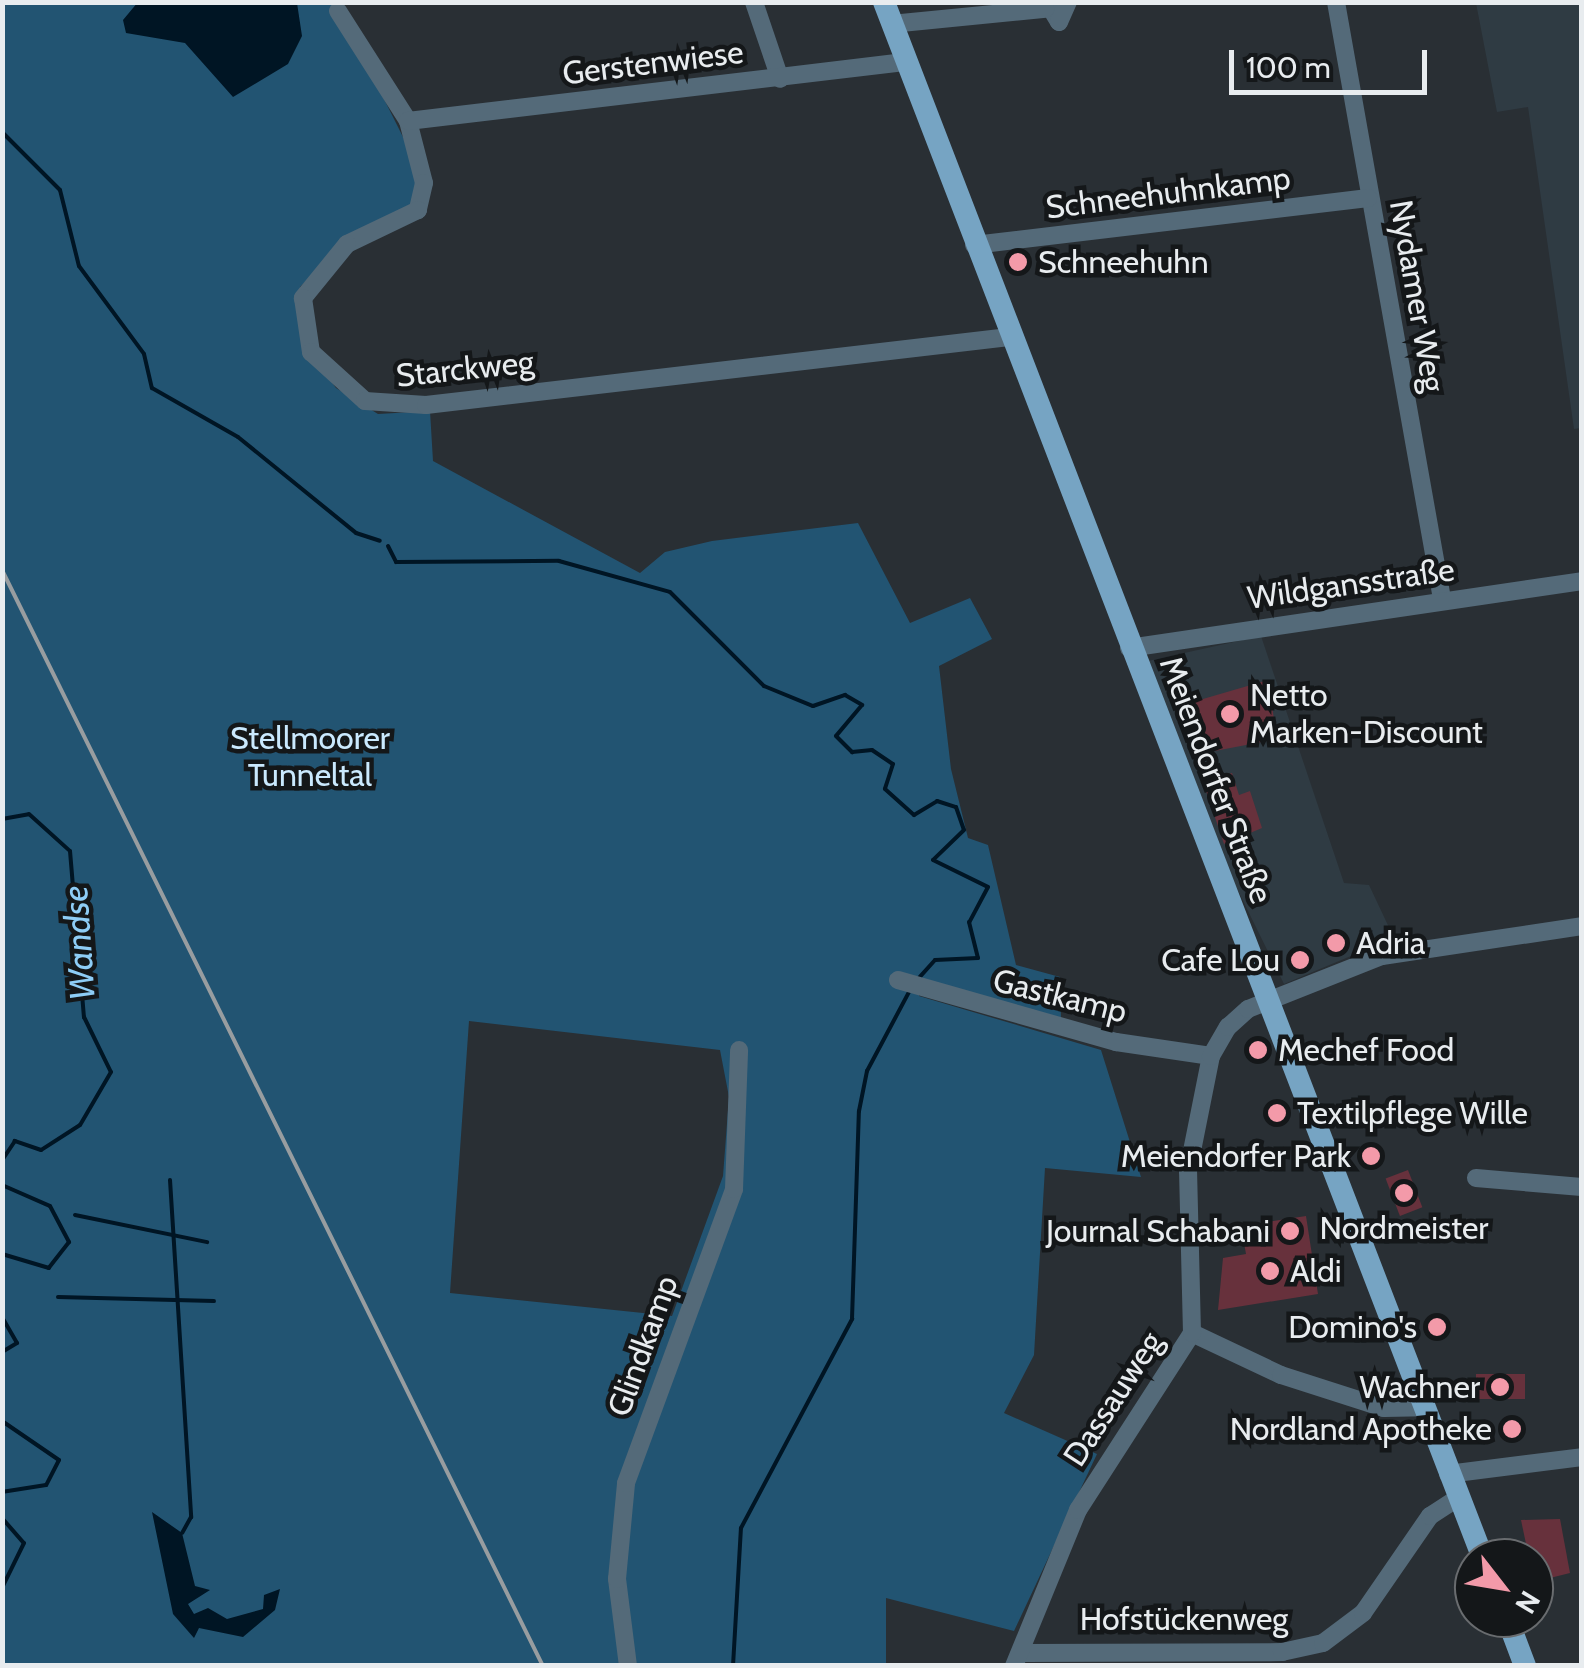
<!DOCTYPE html>
<meta charset="utf-8">
<style>
body{margin:0}
#map{position:relative;width:1584px;height:1668px;overflow:hidden;background:#292f34;font-family:Cabin,sans-serif}
div>[style]{position:absolute}
.built>*{inset:0;background:#2f3b43}
.green>*{inset:0;background:#225472}
.water>*{inset:0;background:#001524}
.stream>*{height:4px;margin:-2px;padding:0 2px;transform-origin:2px;border-radius:2px;background:#001524}
.building>*{inset:0;background:#67313c;transform-origin:0 0}
.minor>*{height:18px;margin:-9px;padding:0 9px;transform-origin:9px;border-radius:9px;background:#546a79}
.major>*{height:22px;margin:-11px;padding:0 11px;transform-origin:11px;border-radius:11px;background:#76a4c3}
.rail>*{height:4px;margin:-2px;padding:0 2px;transform-origin:2px;border-radius:2px;background:#989da0}
.dots>*{width:28px;height:28px;translate:-50% -50%;box-sizing:border-box;border:5px solid #141719;border-radius:50%}
span{translate:-50% -50%;white-space:nowrap;text-align:center;line-height:1.15;-webkit-text-stroke:9px #141719;paint-order:stroke}
.street-label{font-size:32px;color:#e8ecef}
.poi-label{font-size:32px;color:#e8ecef}
.left{translate:0 -50%;text-align:left}
.right{translate:-100% -50%;text-align:right}
.park-label{font-size:32px;color:#cae9fe}
.water-label{font-size:35px;color:#8ecdf6;font-style:italic}
.frame{position:absolute;inset:0;border:5px solid #e8ecef;pointer-events:none}
.north{position:absolute;left:1454px;top:1538px;width:100px;height:100px;box-sizing:border-box;background:#141719;border:2px solid #696c6f;border-radius:50%;rotate:121deg;font-size:28px;font-weight:700;line-height:40px;text-align:center;color:#e8ecef}
.north::after{content:'';display:block;margin:auto;width:35px;height:45px;background:#f39aa9;clip-path:polygon(50% 0,100% 100%,50% 72%,0 100%)}
.scale{position:absolute;left:1229px;top:50px;width:198px;height:45px;box-sizing:border-box;border:5px solid #e8ecef;border-top:0;padding-left:12px;font-size:30px;line-height:35px;white-space:nowrap;color:#e8ecef;-webkit-text-stroke:8px #141719;paint-order:stroke}
</style>
<div id="map">
<div class="built">
<i style="clip-path:polygon(1476px 3px,1581px 3px,1581px 428px,1574px 429px,1528px 107px,1497px 112px)"></i>
<i style="clip-path:polygon(1261px 636px,1344px 883px,1369px 885px,1394px 938px,1284px 984px,1218px 850px,1148px 661px)"></i>
</div>
<div class="green">
<i style="clip-path:polygon(evenodd,3px 3px,336px 3px,417px 165px,414px 208px,349px 237px,300px 287px,301px 341px,336px 388px,378px 414px,430px 411px,433px 461px,640px 573px,665px 552px,712px 541px,858px 523px,910px 623px,970px 598px,992px 639px,939px 666px,951px 769px,968px 838px,988px 845px,1016px 965px,1060px 977px,1061px 1020px,919px 983px,919px 996px,1101px 1050px,1141px 1177px,1045px 1168px,1034px 1355px,1004px 1413px,1097px 1454px,1014px 1631px,886px 1598px,886px 1665px,3px 1666px,3px 3px,469px 1021px,720px 1050px,729px 1097px,723px 1176px,672px 1316px,450px 1293px,469px 1021px)"></i>
</div>
<div class="water">
<i style="clip-path:polygon(138px 2px,297px 3px,302px 36px,288px 64px,233px 97px,185px 43px,126px 33px,123px 20px)"></i>
<i style="clip-path:polygon(152px 1512px,182px 1533px,195px 1586px,210px 1590px,188px 1604px,194px 1614px,208px 1608px,227px 1619px,263px 1609px,264px 1595px,280px 1589px,275px 1610px,243px 1637px,199px 1628px,194px 1638px,173px 1614px)"></i>
</div>
<div class="stream">
<i style="left:2px;top:132px;width:82px;rotate:45deg"></i>
<i style="left:60px;top:190px;width:78px;rotate:76deg"></i>
<i style="left:79px;top:266px;width:109px;rotate:53.5deg"></i>
<i style="left:144px;top:354px;width:35px;rotate:77deg"></i>
<i style="left:152px;top:388px;width:99px;rotate:29.7deg"></i>
<i style="left:238px;top:437px;width:152px;rotate:39.1deg"></i>
<i style="left:356px;top:533px;width:25px;rotate:18deg"></i>
<i style="left:388px;top:546px;width:18px;rotate:63deg"></i>
<i style="left:396px;top:562px;width:163px;rotate:-0.4deg"></i>
<i style="left:559px;top:561px;width:115px;rotate:15.6deg"></i>
<i style="left:670px;top:592px;width:133px;rotate:45deg"></i>
<i style="left:764px;top:686px;width:53px;rotate:22.2deg"></i>
<i style="left:813px;top:706px;width:34px;rotate:-19deg"></i>
<i style="left:845px;top:695px;width:20px;rotate:30deg"></i>
<i style="left:862px;top:705px;width:40px;rotate:130deg"></i>
<i style="left:836px;top:736px;width:23px;rotate:45deg"></i>
<i style="left:852px;top:752px;width:20px;rotate:-6deg"></i>
<i style="left:872px;top:750px;width:25px;rotate:34deg"></i>
<i style="left:893px;top:764px;width:26px;rotate:108deg"></i>
<i style="left:885px;top:789px;width:39px;rotate:42deg"></i>
<i style="left:914px;top:815px;width:27px;rotate:-31deg"></i>
<i style="left:937px;top:801px;width:20px;rotate:18deg"></i>
<i style="left:956px;top:807px;width:24px;rotate:71deg"></i>
<i style="left:964px;top:830px;width:43px;rotate:135.9deg"></i>
<i style="left:933px;top:860px;width:61px;rotate:26.1deg"></i>
<i style="left:988px;top:887px;width:40px;rotate:118deg"></i>
<i style="left:969px;top:922px;width:37px;rotate:76deg"></i>
<i style="left:978px;top:958px;width:43px;rotate:177.3deg"></i>
<i style="left:935px;top:960px;width:25px;rotate:132deg"></i>
<i style="left:2px;top:819px;width:27px;rotate:-10deg"></i>
<i style="left:29px;top:814px;width:55px;rotate:42.1deg"></i>
<i style="left:70px;top:851px;width:167px;rotate:85.2deg"></i>
<i style="left:84px;top:1017px;width:61px;rotate:63.9deg"></i>
<i style="left:111px;top:1072px;width:61px;rotate:120.3deg"></i>
<i style="left:80px;top:1125px;width:46px;rotate:147.3deg"></i>
<i style="left:41px;top:1150px;width:28px;rotate:-161deg"></i>
<i style="left:15px;top:1141px;width:23px;rotate:124deg"></i>
<i style="left:170px;top:1180px;width:338px;rotate:86.4deg"></i>
<i style="left:191px;top:1517px;width:18px;rotate:119deg"></i>
<i style="left:2px;top:1185px;width:52px;rotate:23.6deg"></i>
<i style="left:50px;top:1206px;width:41px;rotate:62.2deg"></i>
<i style="left:69px;top:1242px;width:33px;rotate:128deg"></i>
<i style="left:49px;top:1268px;width:49px;rotate:-163.4deg"></i>
<i style="left:75px;top:1215px;width:135px;rotate:11.6deg"></i>
<i style="left:58px;top:1297px;width:156px;rotate:1.5deg"></i>
<i style="left:2px;top:1317px;width:30px;rotate:60deg"></i>
<i style="left:17px;top:1343px;width:17px;rotate:149deg"></i>
<i style="left:2px;top:1421px;width:69px;rotate:34.4deg"></i>
<i style="left:59px;top:1460px;width:28px;rotate:117deg"></i>
<i style="left:46px;top:1485px;width:45px;rotate:171deg"></i>
<i style="left:2px;top:1518px;width:33px;rotate:49deg"></i>
<i style="left:24px;top:1543px;width:50px;rotate:116.1deg"></i>
<i style="left:733px;top:1666px;width:138px;rotate:-86.7deg"></i>
<i style="left:741px;top:1528px;width:237px;rotate:-62deg"></i>
<i style="left:852px;top:1319px;width:208px;rotate:-88.1deg"></i>
<i style="left:859px;top:1111px;width:41px;rotate:-78.7deg"></i>
<i style="left:867px;top:1071px;width:89px;rotate:-62deg"></i>
</div>
<div class="building">
<i style="clip-path:polygon(1268px 680px,1277px 739px,1194px 755px,1179px 706px)"></i>
<i style="clip-path:polygon(1232px 773px,1239px 795px,1250px 791px,1262px 828px,1224px 844px,1203px 782px)"></i>
<i style="left:1408px;top:1170px;width:40px;height:24px;rotate:69deg"></i>
<i style="clip-path:polygon(1306px 1216px,1318px 1294px,1218px 1310px,1223px 1258px,1246px 1254px,1241px 1226px)"></i>
<i style="left:1525px;top:1374px;width:25px;height:49px;rotate:90deg"></i>
<i style="clip-path:polygon(1560px 1519px,1570px 1573px,1534px 1582px,1521px 1520px)"></i>
</div>
<div class="minor">
<i style="left:754px;top:2px;width:81px;rotate:71.3deg"></i>
<i style="left:1047px;top:2px;width:23px;rotate:59deg"></i>
<i style="left:1059px;top:22px;width:22px;rotate:-66deg"></i>
<i style="left:1336px;top:2px;width:606px;rotate:79.93deg"></i>
<i style="left:338px;top:11px;width:130px;rotate:57.5deg"></i>
<i style="left:408px;top:121px;width:64px;rotate:75.5deg"></i>
<i style="left:424px;top:183px;width:28px;rotate:103deg"></i>
<i style="left:418px;top:210px;width:79px;rotate:154.4deg"></i>
<i style="left:347px;top:244px;width:70px;rotate:129.2deg"></i>
<i style="left:303px;top:298px;width:55px;rotate:81.6deg"></i>
<i style="left:311px;top:352px;width:73px;rotate:42.2deg"></i>
<i style="left:365px;top:401px;width:61px;rotate:3.8deg"></i>
<i style="left:426px;top:405px;width:587px;rotate:-6.65deg"></i>
<i style="left:891px;top:24px;width:155px;rotate:-5.6deg"></i>
<i style="left:408px;top:121px;width:500px;rotate:-6.77deg"></i>
<i style="left:974px;top:245px;width:397px;rotate:-6.8deg"></i>
<i style="left:1129px;top:648px;width:458px;rotate:-8.4deg"></i>
<i style="left:898px;top:980px;width:227px;rotate:15.9deg"></i>
<i style="left:1116px;top:1042px;width:96px;rotate:8.4deg"></i>
<i style="left:1476px;top:1178px;width:106px;rotate:4.9deg"></i>
<i style="left:1192px;top:1333px;width:98px;rotate:25.3deg"></i>
<i style="left:1281px;top:1375px;width:108px;rotate:17.8deg"></i>
<i style="left:1384px;top:1408px;width:39px;rotate:-1deg"></i>
<i style="left:1448px;top:1474px;width:135px;rotate:-7.2deg"></i>
<i style="left:1023px;top:1653px;width:259px;rotate:-0.2deg"></i>
<i style="left:1282px;top:1652px;width:42px;rotate:-12.4deg"></i>
<i style="left:1323px;top:1643px;width:50px;rotate:-36.9deg"></i>
<i style="left:1363px;top:1613px;width:118px;rotate:-55.4deg"></i>
<i style="left:1430px;top:1516px;width:33px;rotate:-33deg"></i>
<i style="left:628px;top:1666px;width:88px;rotate:-97.2deg"></i>
<i style="left:617px;top:1579px;width:96px;rotate:-84.6deg"></i>
<i style="left:626px;top:1483px;width:313px;rotate:-69.8deg"></i>
<i style="left:734px;top:1189px;width:139px;rotate:-87.9deg"></i>
<i style="left:1014px;top:1666px;width:169px;rotate:-67.7deg"></i>
<i style="left:1078px;top:1510px;width:211px;rotate:-57.2deg"></i>
<i style="left:1192px;top:1333px;width:162px;rotate:-91.4deg"></i>
<i style="left:1188px;top:1171px;width:117px;rotate:-78.7deg"></i>
<i style="left:1211px;top:1056px;width:34px;rotate:-60deg"></i>
<i style="left:1228px;top:1027px;width:27px;rotate:-42deg"></i>
<i style="left:1248px;top:1009px;width:144px;rotate:-21.6deg"></i>
<i style="left:1382px;top:956px;width:202px;rotate:-8.5deg"></i>
</div>
<div class="major">
<i style="left:884px;top:2px;width:1667px;rotate:68.95deg"></i>
<i style="left:1507px;top:1618px;width:51px;rotate:69.4deg"></i>
</div>
<div class="rail">
<i style="left:2px;top:570px;width:1222px;rotate:63.73deg"></i>
</div>
<div class="dots">
<i style="left:1018px;top:262px;background:#f39aa9"></i>
<i style="left:1230px;top:714px;background:#f39aa9"></i>
<i style="left:1336px;top:943px;background:#f39aa9"></i>
<i style="left:1300px;top:960px;background:#f39aa9"></i>
<i style="left:1258px;top:1050px;background:#f39aa9"></i>
<i style="left:1277px;top:1113px;background:#f39aa9"></i>
<i style="left:1371px;top:1156px;background:#f39aa9"></i>
<i style="left:1404px;top:1193px;background:#f39aa9"></i>
<i style="left:1290px;top:1231px;background:#f39aa9"></i>
<i style="left:1270px;top:1271px;background:#f39aa9"></i>
<i style="left:1437px;top:1327px;background:#f39aa9"></i>
<i style="left:1500px;top:1387px;background:#f39aa9"></i>
<i style="left:1512px;top:1429px;background:#f39aa9"></i>
</div>
<div class="street-label">
<span style="left:653px;top:63px;rotate:-7deg">Gerstenwiese</span>
<span style="left:1168px;top:193px;rotate:-7deg">Schneehuhnkamp</span>
<span style="left:1417px;top:296px;rotate:80deg">Nydamer Weg</span>
<span style="left:465px;top:369px;rotate:-6deg">Starckweg</span>
<span style="left:1351px;top:584px;rotate:-8deg">Wildgansstraße</span>
<span style="left:1216px;top:780px;rotate:69deg">Meiendorfer Straße</span>
<span style="left:1060px;top:996px;rotate:14deg">Gastkamp</span>
<span style="left:643px;top:1346px;rotate:-70deg">Glindkamp</span>
<span style="left:1113px;top:1399px;rotate:-57deg">Dassauweg</span>
<span style="left:1184px;top:1619px">Hofstückenweg</span>
</div>
<div class="poi-label">
<span class="left" style="left:1038px;top:262px">Schneehuhn</span>
<span class="left" style="left:1250px;top:714px">Netto<br>Marken-Discount</span>
<span class="left" style="left:1356px;top:943px">Adria</span>
<span class="right" style="left:1280px;top:960px">Cafe Lou</span>
<span class="left" style="left:1278px;top:1050px">Mechef Food</span>
<span class="left" style="left:1297px;top:1113px">Textilpflege Wille</span>
<span class="right" style="left:1351px;top:1156px">Meiendorfer Park</span>
<span style="left:1404px;top:1228px">Nordmeister</span>
<span class="right" style="left:1270px;top:1231px">Journal Schabani</span>
<span class="left" style="left:1290px;top:1271px">Aldi</span>
<span class="right" style="left:1417px;top:1327px">Domino's</span>
<span class="right" style="left:1480px;top:1387px">Wachner</span>
<span class="right" style="left:1492px;top:1429px">Nordland Apotheke</span>
</div>
<div class="park-label">
<span style="left:310px;top:757px">Stellmoorer<br>Tunneltal</span>
</div>
<div class="water-label">
<span style="left:79px;top:943px;rotate:-94deg">Wandse</span>
</div>
<div class="frame"></div>
<div class="north">N</div>
<div class="scale">100 m</div>
</div>
